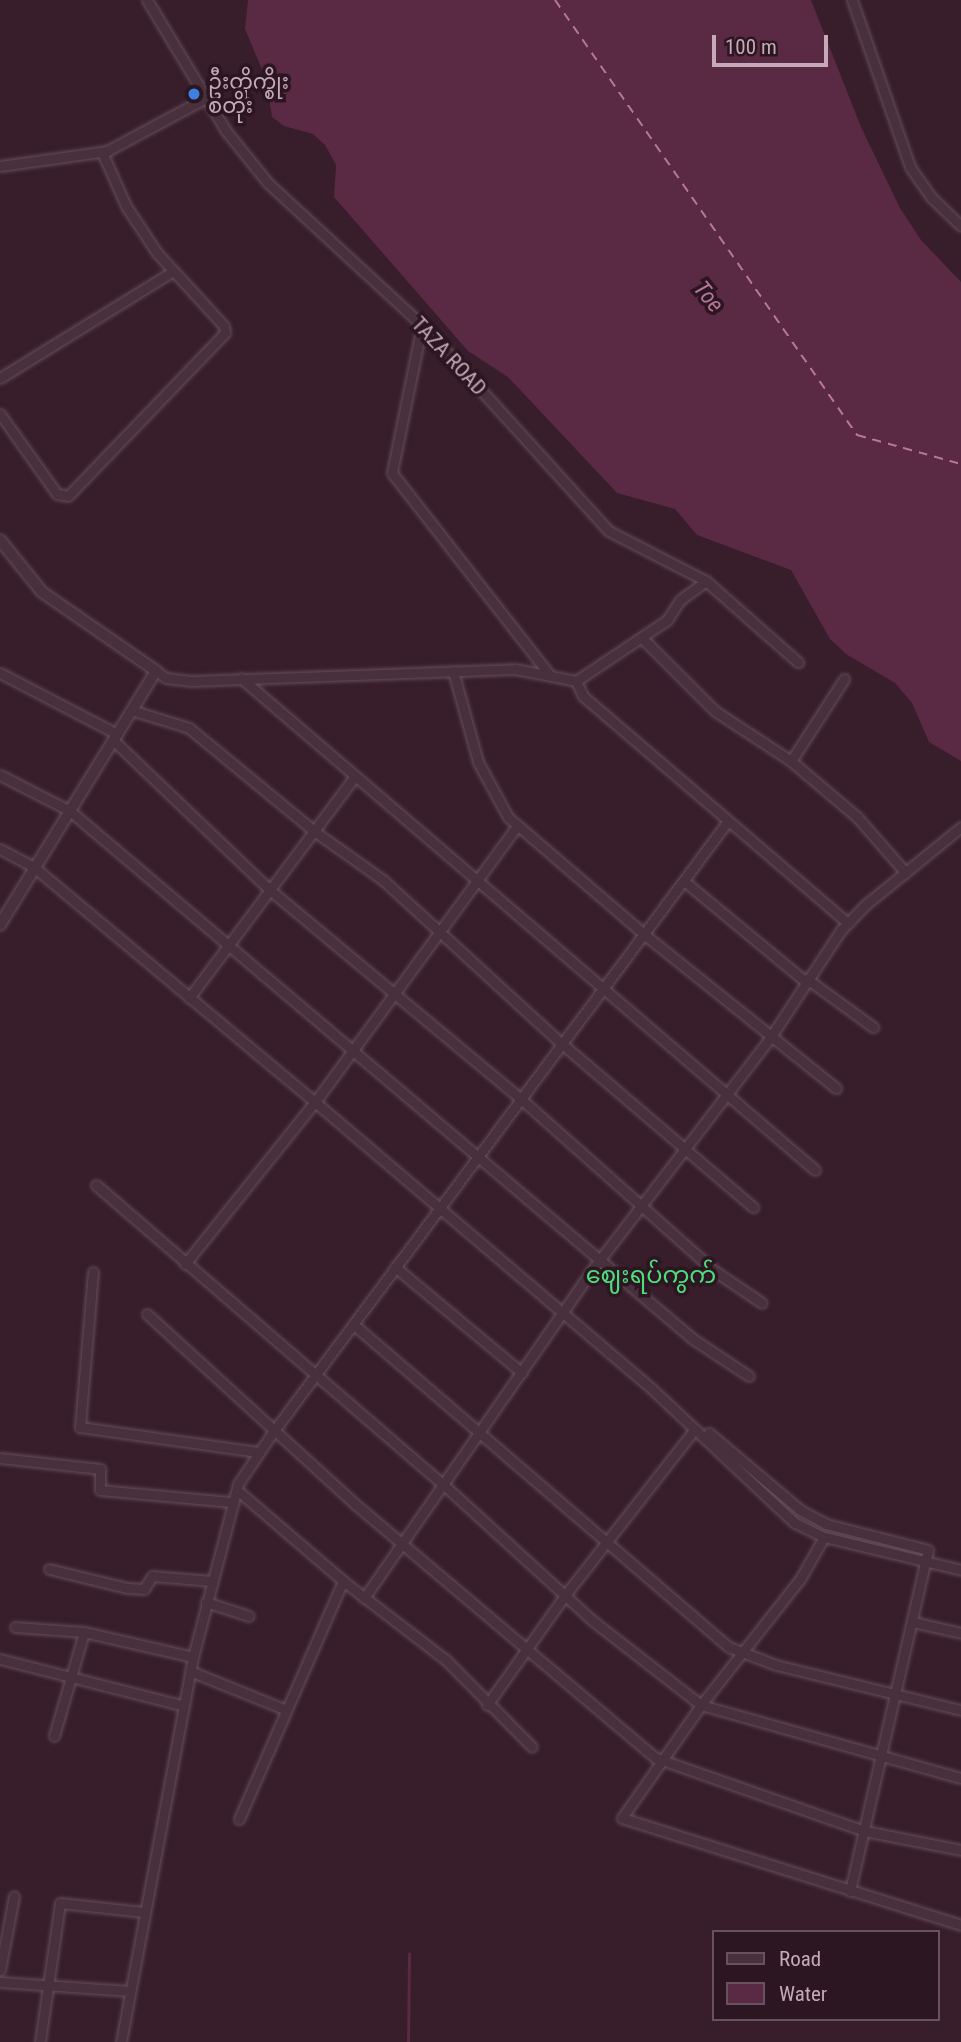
<!DOCTYPE html>
<meta charset="utf-8">
<style>
body{margin:0}
#map{position:relative;width:961px;height:2042px;overflow:hidden;background:#381d2b;font-family:"Roboto Condensed","Noto Sans Myanmar",sans-serif}
div>[style]{position:absolute}
.water>*{inset:0;background:#5a2943}
.stream>*{height:2.5px;margin:-1.25px;padding:0 1.25px;transform-origin:1.25px;border-radius:1.25px;background:#5a2943}
.ferry>*{height:2px;margin-top:-1px;transform-origin:0;background:repeating-linear-gradient(90deg,#b67798 0 9px,transparent 0 16px)}
.roads{filter:drop-shadow(0 0 2px #664e5a) drop-shadow(0 0 2px #664e5a)}
.minor>*{height:9px;margin:-4.5px;padding:0 4.5px;transform-origin:4.5px;border-radius:4.5px;background:#48303d}
.tertiary>*{height:10px;margin:-5px;padding:0 5px;transform-origin:5px;border-radius:5px;background:#48303d}
.dots>*{width:19px;height:19px;translate:-50% -50%;box-sizing:border-box;border:4px solid #2c1622;border-radius:50%}
span{translate:-50% -50%;white-space:nowrap;text-align:center;line-height:1.15;-webkit-text-stroke:7px #2c1622;paint-order:stroke}
.poi-label{font-size:21px;color:#c6aab7}
.left{translate:0 -50%;text-align:left}
.street-label{font-size:21px;color:#c6aab7}
.water-label{font-size:23px;color:#b67798;font-style:italic}
.quarter-label{font-size:24px;color:#4dde7d}
.legend{position:absolute;left:712px;top:1930px;width:228px;height:91px;box-sizing:border-box;background:#2c1622;border:2px solid #6a515e;margin:0;padding:9px 12px;list-style:none;font-size:21px;color:#c6aab7}
.legend li{display:flex;align-items:center;gap:14px;height:35px}
.legend b{width:35px;border:2px solid #6a515e}
.scale{position:absolute;left:712px;top:35px;width:116px;height:32px;box-sizing:border-box;border:4px solid #c6aab7;border-top:0;padding-left:9px;font-size:21px;line-height:24px;white-space:nowrap;color:#c6aab7;-webkit-text-stroke:5px #2c1622;paint-order:stroke}
</style>
<div id="map">
<div class="water">
<i style="clip-path:polygon(248px 0,811px 0,861px 127px,900px 208px,921px 240px,961px 282px,961px 761px,929px 742px,912px 703px,895px 683px,846px 654px,830px 639px,791px 570px,697px 535px,675px 509px,617px 493px,508px 377px,468px 351px,334px 197px,336px 165px,325px 145px,313px 134px,284px 126px,272px 117px,266px 79px,245px 29px)"></i>
</div>
<div class="stream">
<i style="left:408px;top:2042px;width:88px;rotate:-89.3deg"></i>
</div>
<div class="ferry">
<i style="left:555px;top:0;width:530px;rotate:55.23deg"></i>
<i style="left:857px;top:435px;width:108px;rotate:15.6deg"></i>
</div>
<div class="roads">
<div class="minor">
<i style="left:147px;top:0;width:153px;rotate:58.9deg"></i>
<i style="left:226px;top:131px;width:67px;rotate:51.1deg"></i>
<i style="left:268px;top:183px;width:209px;rotate:42.7deg"></i>
<i style="left:422px;top:325px;width:278px;rotate:47.8deg"></i>
<i style="left:609px;top:531px;width:109px;rotate:27.3deg"></i>
<i style="left:706px;top:581px;width:123px;rotate:41.4deg"></i>
<i style="left:852px;top:0;width:177px;rotate:70.8deg"></i>
<i style="left:910px;top:167px;width:38px;rotate:55deg"></i>
<i style="left:932px;top:198px;width:40px;rotate:44deg"></i>
<i style="left:0;top:166px;width:108px;rotate:-8deg"></i>
<i style="left:107px;top:151px;width:112px;rotate:-28.2deg"></i>
<i style="left:422px;top:325px;width:151px;rotate:101.5deg"></i>
<i style="left:392px;top:473px;width:254px;rotate:52deg"></i>
<i style="left:0;top:378px;width:203px;rotate:-31.7deg"></i>
<i style="left:0;top:414px;width:98px;rotate:54.5deg"></i>
<i style="left:57px;top:494px;width:11px;rotate:10deg"></i>
<i style="left:68px;top:496px;width:226px;rotate:-46.1deg"></i>
<i style="left:225px;top:333px;width:7px;rotate:-98deg"></i>
<i style="left:224px;top:326px;width:99px;rotate:-132.5deg"></i>
<i style="left:157px;top:253px;width:56px;rotate:-123.4deg"></i>
<i style="left:126px;top:206px;width:59px;rotate:-114deg"></i>
<i style="left:642px;top:638px;width:103px;rotate:45deg"></i>
<i style="left:715px;top:711px;width:91px;rotate:33.3deg"></i>
<i style="left:791px;top:761px;width:87px;rotate:40.3deg"></i>
<i style="left:857px;top:817px;width:74px;rotate:48.8deg"></i>
<i style="left:156px;top:671px;width:12px;rotate:35deg"></i>
<i style="left:166px;top:678px;width:25px;rotate:7deg"></i>
<i style="left:191px;top:681px;width:324px;rotate:-2.1deg"></i>
<i style="left:515px;top:669px;width:62px;rotate:11.1deg"></i>
<i style="left:576px;top:681px;width:17px;rotate:65deg"></i>
<i style="left:583px;top:696px;width:349px;rotate:40.6deg"></i>
<i style="left:453px;top:671px;width:94px;rotate:74.6deg"></i>
<i style="left:478px;top:762px;width:63px;rotate:61.4deg"></i>
<i style="left:508px;top:817px;width:181px;rotate:40.7deg"></i>
<i style="left:645px;top:935px;width:245px;rotate:38.7deg"></i>
<i style="left:0;top:673px;width:132px;rotate:27.5deg"></i>
<i style="left:241px;top:678px;width:756px;rotate:40.6deg"></i>
<i style="left:576px;top:681px;width:110px;rotate:-33.8deg"></i>
<i style="left:667px;top:620px;width:24px;rotate:-57deg"></i>
<i style="left:680px;top:600px;width:32px;rotate:-36deg"></i>
<i style="left:131px;top:710px;width:61px;rotate:17.2deg"></i>
<i style="left:189px;top:728px;width:162px;rotate:39.5deg"></i>
<i style="left:314px;top:831px;width:85px;rotate:35.4deg"></i>
<i style="left:383px;top:880px;width:241px;rotate:42.5deg"></i>
<i style="left:561px;top:1043px;width:253px;rotate:40.5deg"></i>
<i style="left:113px;top:740px;width:217px;rotate:43.7deg"></i>
<i style="left:270px;top:890px;width:327px;rotate:39.8deg"></i>
<i style="left:521px;top:1099px;width:261px;rotate:41.6deg"></i>
<i style="left:716px;top:1272px;width:55px;rotate:34deg"></i>
<i style="left:791px;top:761px;width:98px;rotate:-57.1deg"></i>
<i style="left:0;top:775px;width:79px;rotate:27.2deg"></i>
<i style="left:70px;top:811px;width:817px;rotate:40.28deg"></i>
<i style="left:693px;top:1339px;width:67px;rotate:33.5deg"></i>
<i style="left:0;top:849px;width:40px;rotate:28deg"></i>
<i style="left:35px;top:868px;width:365px;rotate:39.9deg"></i>
<i style="left:315px;top:1102px;width:441px;rotate:40.4deg"></i>
<i style="left:651px;top:1388px;width:197px;rotate:43.2deg"></i>
<i style="left:795px;top:1523px;width:32px;rotate:26deg"></i>
<i style="left:824px;top:1537px;width:141px;rotate:13.5deg"></i>
<i style="left:684px;top:881px;width:157px;rotate:39.6deg"></i>
<i style="left:807px;top:979px;width:82px;rotate:36deg"></i>
<i style="left:189px;top:998px;width:277px;rotate:-53.2deg"></i>
<i style="left:96px;top:1185px;width:459px;rotate:40.8deg"></i>
<i style="left:444px;top:1485px;width:202px;rotate:42.4deg"></i>
<i style="left:593px;top:1621px;width:137px;rotate:37.9deg"></i>
<i style="left:701px;top:1705px;width:270px;rotate:15.7deg"></i>
<i style="left:185px;top:1264px;width:208px;rotate:-51.3deg"></i>
<i style="left:315px;top:1102px;width:342px;rotate:-53.8deg"></i>
<i style="left:395px;top:1267px;width:165px;rotate:39.8deg"></i>
<i style="left:93px;top:1272px;width:156px;rotate:94.8deg"></i>
<i style="left:80px;top:1427px;width:180px;rotate:8deg"></i>
<i style="left:147px;top:1314px;width:282px;rotate:42.4deg"></i>
<i style="left:355px;top:1504px;width:394px;rotate:40.2deg"></i>
<i style="left:656px;top:1758px;width:221px;rotate:19.3deg"></i>
<i style="left:865px;top:1831px;width:98px;rotate:11.2deg"></i>
<i style="left:353px;top:1324px;width:496px;rotate:40.7deg"></i>
<i style="left:729px;top:1647px;width:50px;rotate:21deg"></i>
<i style="left:776px;top:1665px;width:190px;rotate:13.7deg"></i>
<i style="left:704px;top:1438px;width:7px;rotate:-45deg"></i>
<i style="left:709px;top:1433px;width:119px;rotate:40.2deg"></i>
<i style="left:800px;top:1510px;width:30px;rotate:28deg"></i>
<i style="left:826px;top:1524px;width:105px;rotate:14.3deg"></i>
<i style="left:928px;top:1550px;width:350px;rotate:102.9deg"></i>
<i style="left:0;top:1458px;width:101px;rotate:6.3deg"></i>
<i style="left:100px;top:1469px;width:21px;rotate:90deg"></i>
<i style="left:100px;top:1490px;width:134px;rotate:5.2deg"></i>
<i style="left:237px;top:1490px;width:140px;rotate:40.6deg"></i>
<i style="left:343px;top:1581px;width:130px;rotate:37.5deg"></i>
<i style="left:446px;top:1660px;width:122px;rotate:45.3deg"></i>
<i style="left:824px;top:1537px;width:48px;rotate:119.7deg"></i>
<i style="left:800px;top:1579px;width:160px;rotate:128.2deg"></i>
<i style="left:701px;top:1705px;width:138px;rotate:125deg"></i>
<i style="left:622px;top:1818px;width:355px;rotate:17.5deg"></i>
<i style="left:49px;top:1569px;width:80px;rotate:13.7deg"></i>
<i style="left:127px;top:1588px;width:17px;rotate:3deg"></i>
<i style="left:144px;top:1589px;width:15px;rotate:-58deg"></i>
<i style="left:152px;top:1576px;width:60px;rotate:4.8deg"></i>
<i style="left:364px;top:1598px;width:399px;rotate:-55.2deg"></i>
<i style="left:592px;top:1270px;width:292px;rotate:-52.5deg"></i>
<i style="left:770px;top:1038px;width:129px;rotate:-56.7deg"></i>
<i style="left:841px;top:930px;width:33px;rotate:-46deg"></i>
<i style="left:864px;top:906px;width:125px;rotate:-39.2deg"></i>
<i style="left:206px;top:1602px;width:45px;rotate:18deg"></i>
<i style="left:913px;top:1622px;width:49px;rotate:12.9deg"></i>
<i style="left:15px;top:1627px;width:69px;rotate:4.1deg"></i>
<i style="left:84px;top:1632px;width:112px;rotate:12.9deg"></i>
<i style="left:0;top:1659px;width:190px;rotate:14.3deg"></i>
<i style="left:190px;top:1671px;width:101px;rotate:22deg"></i>
<i style="left:487px;top:1705px;width:136px;rotate:-54.6deg"></i>
<i style="left:566px;top:1594px;width:209px;rotate:-52deg"></i>
<i style="left:54px;top:1736px;width:108px;rotate:-73.9deg"></i>
<i style="left:239px;top:1819px;width:260px;rotate:-66.4deg"></i>
<i style="left:0;top:1970px;width:75px;rotate:-79.3deg"></i>
<i style="left:0;top:1982px;width:130px;rotate:4deg"></i>
<i style="left:40px;top:2042px;width:140px;rotate:-81.8deg"></i>
<i style="left:60px;top:1903px;width:84px;rotate:6.1deg"></i>
<i style="left:121px;top:2042px;width:392px;rotate:-79.4deg"></i>
<i style="left:193px;top:1657px;width:179px;rotate:-75.4deg"></i>
<i style="left:238px;top:1484px;width:63px;rotate:-56.1deg"></i>
<i style="left:273px;top:1432px;width:762px;rotate:-53.33deg"></i>
</div>
<div class="tertiary">
<i style="left:0;top:540px;width:67px;rotate:51.1deg"></i>
<i style="left:42px;top:592px;width:139px;rotate:34.7deg"></i>
<i style="left:156px;top:671px;width:298px;rotate:121.6deg"></i>
</div>
</div>
<div class="dots">
<i style="left:194px;top:94px;background:#3f7fe0"></i>
</div>
<div class="poi-label">
<span class="left" style="left:208px;top:94px">ဦးတိုက္စိုး<br>စတိုး</span>
</div>
<div class="street-label">
<span style="left:449px;top:356px;rotate:47deg">TAZA ROAD</span>
</div>
<div class="water-label">
<span style="left:708px;top:297px;rotate:51deg">Toe</span>
</div>
<div class="quarter-label">
<span style="left:651px;top:1276px">ဈေးရပ်ကွက်</span>
</div>
<ul class="legend">
<li><b style="height:9px;background:#48303d"></b>Road</li>
<li><b style="height:19px;background:#5a2943"></b>Water</li>
</ul>
<div class="scale">100 m</div>
</div>
